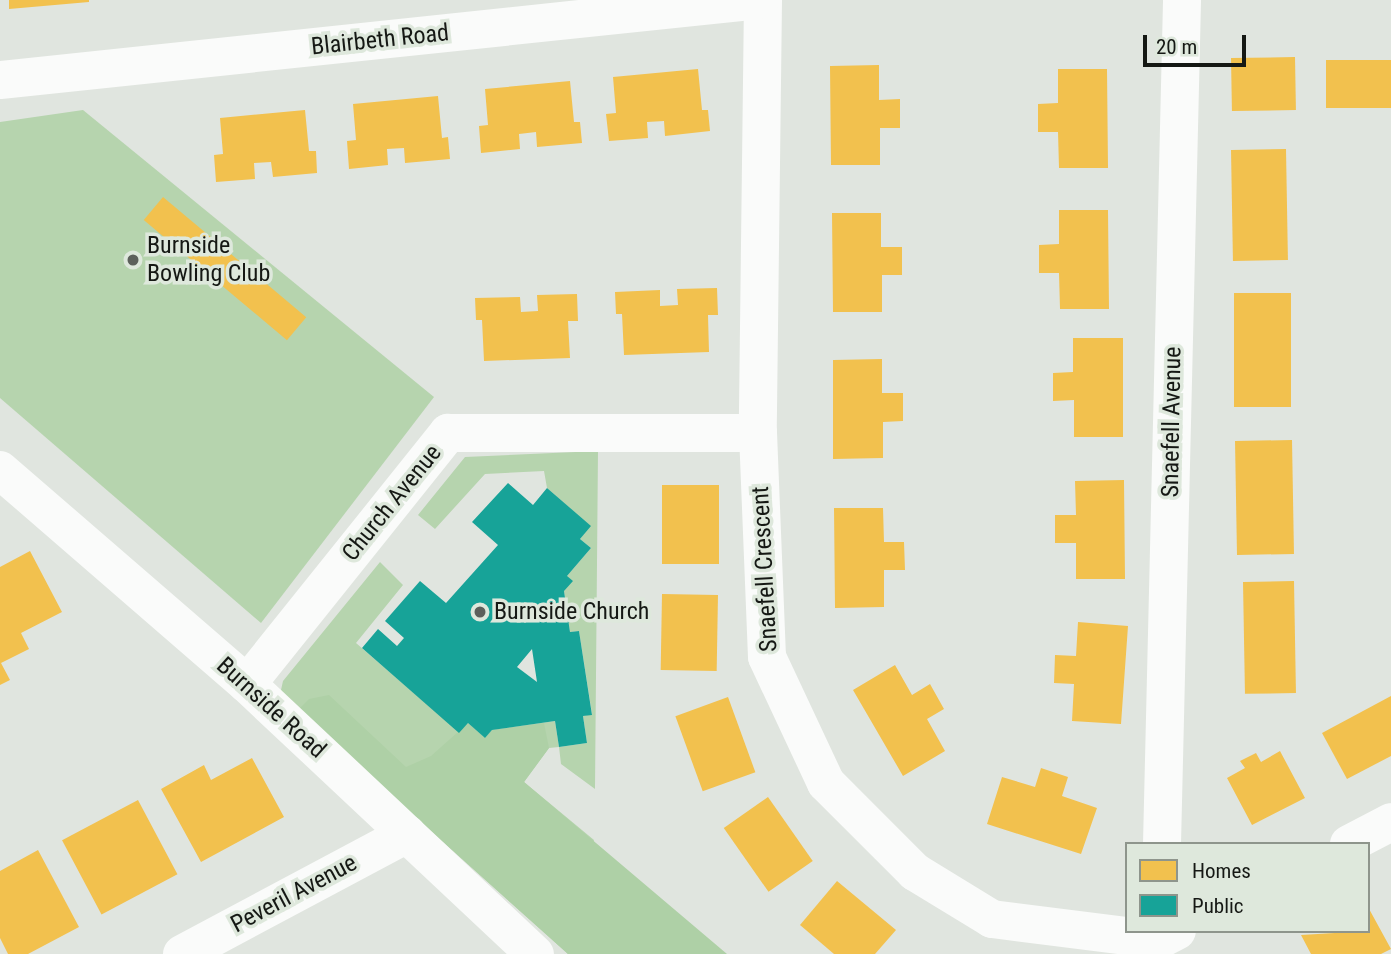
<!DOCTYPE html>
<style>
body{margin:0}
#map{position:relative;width:1391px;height:954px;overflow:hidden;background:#e0e5df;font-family:"Roboto Condensed",sans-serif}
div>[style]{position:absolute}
.green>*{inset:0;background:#b6d4ae}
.forest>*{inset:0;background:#aed0a6}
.homes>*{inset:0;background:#f2c14e;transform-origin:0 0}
.public>*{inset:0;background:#17a398}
.minor>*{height:38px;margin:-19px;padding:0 19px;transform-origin:19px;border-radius:19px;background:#fafbfa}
.tertiary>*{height:38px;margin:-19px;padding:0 19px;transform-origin:19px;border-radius:19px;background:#fafbfa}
.dots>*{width:19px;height:19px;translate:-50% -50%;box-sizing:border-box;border:4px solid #dee8dc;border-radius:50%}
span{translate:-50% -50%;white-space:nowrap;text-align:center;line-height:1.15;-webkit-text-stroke:7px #dee8dc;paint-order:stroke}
.street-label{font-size:24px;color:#151814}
.poi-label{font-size:24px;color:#151814}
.left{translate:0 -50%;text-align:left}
.legend{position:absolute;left:1125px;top:842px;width:245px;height:91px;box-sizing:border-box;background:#dee8dc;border:2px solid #8e958c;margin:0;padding:9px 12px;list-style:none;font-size:21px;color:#151814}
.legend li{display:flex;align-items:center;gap:14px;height:35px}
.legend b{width:35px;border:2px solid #8e958c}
.scale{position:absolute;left:1143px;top:35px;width:103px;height:32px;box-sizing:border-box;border:4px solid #151814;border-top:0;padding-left:9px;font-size:21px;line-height:24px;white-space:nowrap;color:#151814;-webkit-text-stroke:5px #dee8dc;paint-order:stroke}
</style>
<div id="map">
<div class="green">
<i style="clip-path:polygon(83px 110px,434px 397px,261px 623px,0 398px,0 122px)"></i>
<i style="clip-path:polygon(598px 451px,595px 789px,561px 764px,559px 747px,549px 748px,524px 782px,594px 840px,568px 954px,286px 701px,281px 690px,283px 681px,380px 562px,403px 585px,356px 643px,459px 732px,468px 723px,485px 738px,492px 730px,555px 721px,559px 747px,587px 743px,583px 716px,592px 714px,579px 631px,570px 632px,564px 591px,567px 576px,591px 548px,580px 539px,590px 526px,547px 488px,544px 471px,485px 474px,435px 529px,418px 515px,465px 457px)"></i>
</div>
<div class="forest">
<i style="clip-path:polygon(329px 695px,406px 767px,431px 756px,468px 723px,485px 738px,492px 730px,544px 723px,549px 748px,524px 782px,727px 954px,568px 954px,297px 711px,309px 699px)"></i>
</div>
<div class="homes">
<i style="clip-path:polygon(9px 0,89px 0,89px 2px,9px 9px)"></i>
<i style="left:1295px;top:57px;width:53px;height:64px;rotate:89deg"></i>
<i style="left:1391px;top:60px;width:48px;height:65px;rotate:90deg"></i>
<i style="clip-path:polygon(879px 65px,879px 100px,900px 99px,900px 128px,880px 128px,880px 165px,831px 165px,830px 66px)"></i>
<i style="clip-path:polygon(698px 69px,702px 110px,708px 110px,710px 131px,665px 136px,664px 121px,647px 122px,648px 138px,609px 141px,606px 114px,616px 113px,613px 77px)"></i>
<i style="clip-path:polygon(1058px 69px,1107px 69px,1108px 168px,1059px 168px,1058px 132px,1038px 132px,1038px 104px,1058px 103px)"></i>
<i style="clip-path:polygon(570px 81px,574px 122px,580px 122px,582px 143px,537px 147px,536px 132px,519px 134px,520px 149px,481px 153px,479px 126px,488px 125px,485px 89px)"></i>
<i style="clip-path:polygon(438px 96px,442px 138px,448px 137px,450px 159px,405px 163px,404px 148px,387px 149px,388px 165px,349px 169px,347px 141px,356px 140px,353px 104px)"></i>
<i style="clip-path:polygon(305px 110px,309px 151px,316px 151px,317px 173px,273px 177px,271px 162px,254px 163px,255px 179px,216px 182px,214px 155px,223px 154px,220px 118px)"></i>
<i style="left:1286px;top:149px;width:111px;height:55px;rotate:89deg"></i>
<i style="left:163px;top:197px;width:187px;height:30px;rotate:40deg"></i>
<i style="clip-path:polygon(1059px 210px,1108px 210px,1109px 309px,1060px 309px,1059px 273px,1039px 273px,1039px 245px,1059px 244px)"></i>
<i style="clip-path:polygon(832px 213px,881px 213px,881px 247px,902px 247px,902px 275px,882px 275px,882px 312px,833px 312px)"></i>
<i style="clip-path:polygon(717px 288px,718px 315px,708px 315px,709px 352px,624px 355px,622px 314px,616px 314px,615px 292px,660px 290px,660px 306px,678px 305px,677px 289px)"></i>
<i style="left:1234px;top:293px;width:57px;height:114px"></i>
<i style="clip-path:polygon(577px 294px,578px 321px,568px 321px,570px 358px,484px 361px,482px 320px,476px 320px,475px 298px,520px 297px,521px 312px,538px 311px,537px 295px)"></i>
<i style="clip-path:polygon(1073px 338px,1123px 338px,1123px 437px,1074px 437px,1074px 400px,1053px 401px,1053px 373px,1073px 372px)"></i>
<i style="clip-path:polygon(882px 359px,882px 393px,903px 393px,903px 421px,883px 422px,883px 458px,833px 459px,833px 360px)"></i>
<i style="left:1292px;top:440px;width:114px;height:57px;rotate:89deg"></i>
<i style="clip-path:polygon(1124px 480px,1125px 579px,1076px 579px,1076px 543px,1055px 543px,1055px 515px,1076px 515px,1075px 481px)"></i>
<i style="left:662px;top:485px;width:57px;height:79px"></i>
<i style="clip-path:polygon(834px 508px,883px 508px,884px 542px,904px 542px,905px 570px,884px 570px,884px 607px,835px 608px)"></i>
<i style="clip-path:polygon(30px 551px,62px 612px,21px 633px,29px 649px,1px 663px,10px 680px,0 685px,0 567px)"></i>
<i style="left:1294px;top:581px;width:112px;height:51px;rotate:89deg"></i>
<i style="left:662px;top:594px;width:56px;height:76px;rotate:1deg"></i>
<i style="clip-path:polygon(1078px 622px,1128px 626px,1121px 724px,1072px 721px,1074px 684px,1054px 683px,1055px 655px,1076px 656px)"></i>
<i style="clip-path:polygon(895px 665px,912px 695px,930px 684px,944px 709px,927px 719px,945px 751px,903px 776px,853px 690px)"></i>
<i style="clip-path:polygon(1391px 696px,1391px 756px,1347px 779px,1322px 733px)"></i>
<i style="left:728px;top:697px;width:80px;height:56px;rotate:70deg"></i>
<i style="clip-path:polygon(1280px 751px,1305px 798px,1252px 825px,1227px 778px,1245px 768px,1240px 761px,1256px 753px,1261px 762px)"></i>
<i style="clip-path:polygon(252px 758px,284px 817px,201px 862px,161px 789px,204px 765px,211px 780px)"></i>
<i style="clip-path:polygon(1041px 768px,1068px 777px,1062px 796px,1097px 808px,1081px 854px,987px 824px,1002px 777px,1035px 787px)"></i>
<i style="left:768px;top:797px;width:78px;height:54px;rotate:55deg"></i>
<i style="left:138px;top:800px;width:84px;height:86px;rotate:62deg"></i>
<i style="clip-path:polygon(38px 850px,79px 927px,28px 954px,8px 954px,0 938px,0 871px)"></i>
<i style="clip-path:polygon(837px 881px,896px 930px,875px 954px,834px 954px,800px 925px)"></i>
<i style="clip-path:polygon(1368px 907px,1391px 949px,1381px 954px,1311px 954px,1301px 935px,1368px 931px)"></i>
</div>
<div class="public">
<i style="clip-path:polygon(evenodd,508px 483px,533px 505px,547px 488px,591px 526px,580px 539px,591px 548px,567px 576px,573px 581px,564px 591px,570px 632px,579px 631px,592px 715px,583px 716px,587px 743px,559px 747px,555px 721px,492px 730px,485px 738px,468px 723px,459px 733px,362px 648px,378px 629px,397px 646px,404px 638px,385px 621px,420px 581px,446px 603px,498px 545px,472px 522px,508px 483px,532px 649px,537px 682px,517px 667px,532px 649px)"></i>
</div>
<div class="minor">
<i style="left:763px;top:0;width:433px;rotate:90.7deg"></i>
<i style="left:758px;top:433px;width:224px;rotate:87.7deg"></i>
<i style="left:767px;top:657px;width:139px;rotate:64.9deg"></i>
<i style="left:826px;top:783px;width:126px;rotate:45deg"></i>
<i style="left:915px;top:872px;width:90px;rotate:31.4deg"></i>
<i style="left:992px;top:919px;width:168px;rotate:7.2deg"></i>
<i style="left:1159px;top:940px;width:20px;rotate:-27deg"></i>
<i style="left:247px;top:684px;width:322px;rotate:-51.3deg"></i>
<i style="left:448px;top:433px;width:310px"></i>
<i style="left:1162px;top:844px;width:844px;rotate:-88.64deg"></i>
<i style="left:1349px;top:844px;width:47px;rotate:-27.6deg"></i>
<i style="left:182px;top:954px;width:255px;rotate:-28.1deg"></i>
</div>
<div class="tertiary">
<i style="left:0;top:80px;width:764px;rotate:-6.01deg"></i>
<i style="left:0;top:470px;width:327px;rotate:40.9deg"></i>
<i style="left:247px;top:684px;width:395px;rotate:43.2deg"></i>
</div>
<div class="dots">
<i style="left:133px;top:260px;background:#5c605b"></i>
<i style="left:480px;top:612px;background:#5c605b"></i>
</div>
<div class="street-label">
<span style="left:380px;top:40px;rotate:-6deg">Blairbeth Road</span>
<span style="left:1172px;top:422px;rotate:-89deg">Snaefell Avenue</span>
<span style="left:392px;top:503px;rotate:-51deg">Church Avenue</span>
<span style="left:765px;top:569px;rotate:-93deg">Snaefell Crescent</span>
<span style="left:271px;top:708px;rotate:42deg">Burnside Road</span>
<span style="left:294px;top:894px;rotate:-28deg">Peveril Avenue</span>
</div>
<div class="poi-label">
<span class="left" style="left:147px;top:260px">Burnside<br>Bowling Club</span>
<span class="left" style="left:494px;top:612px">Burnside Church</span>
</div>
<ul class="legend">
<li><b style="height:19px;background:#f2c14e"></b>Homes</li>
<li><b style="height:19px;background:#17a398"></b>Public</li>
</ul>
<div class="scale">20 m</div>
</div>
